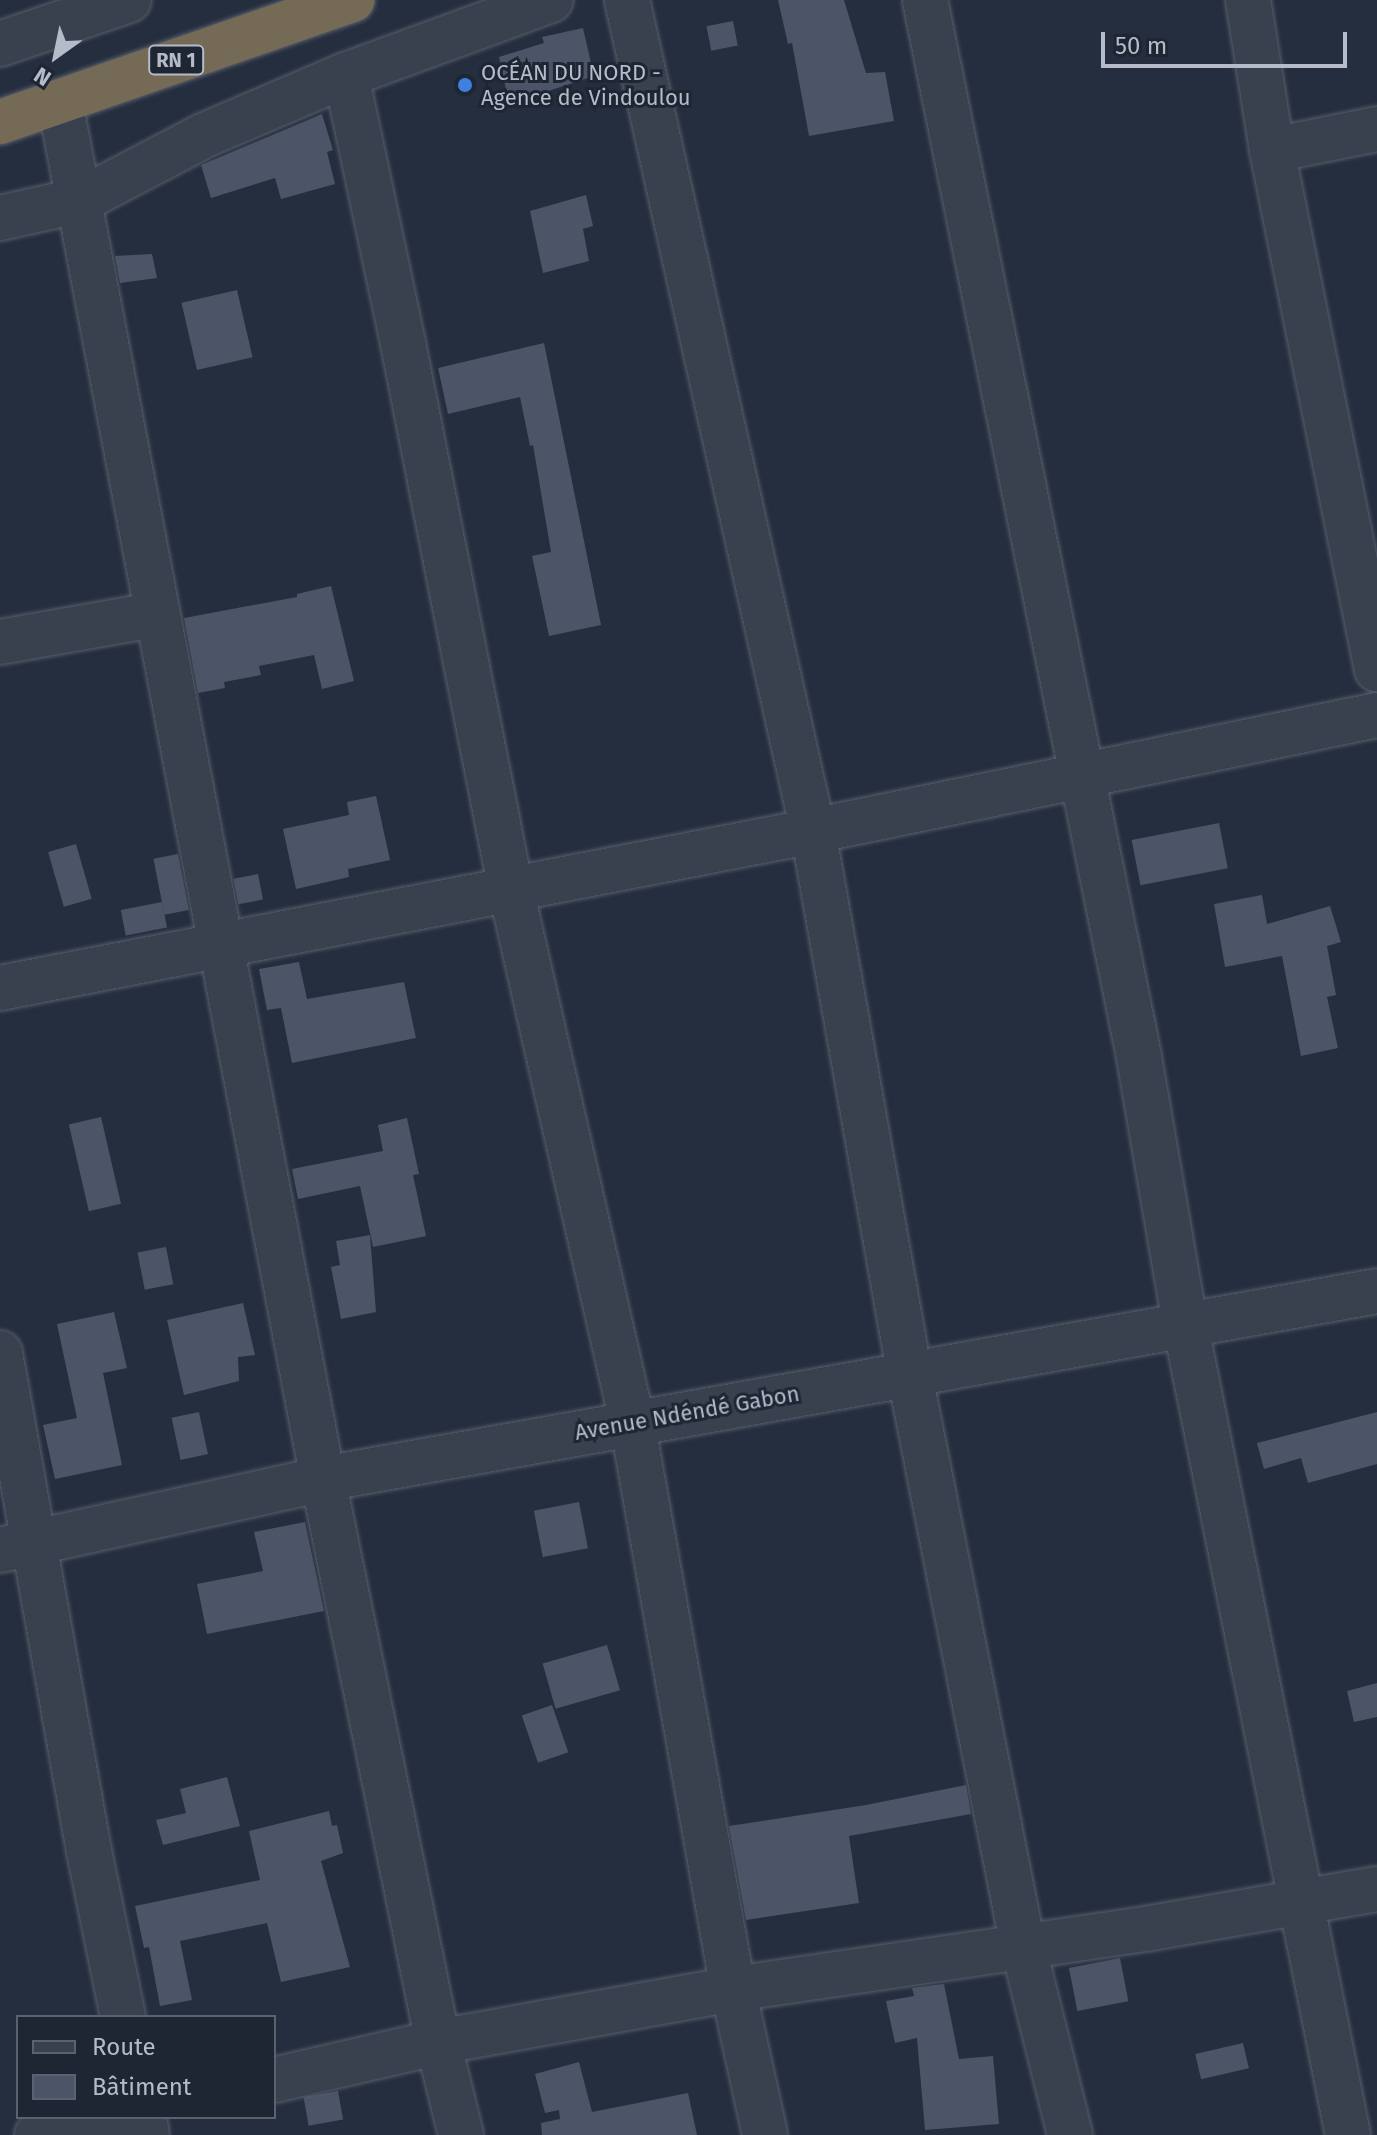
<!DOCTYPE html>
<meta charset="utf-8">
<style>
body{margin:0}
#map{position:relative;width:1377px;height:2135px;overflow:hidden;background:#252e3e;font-family:"Fira Sans",sans-serif}
div>[style]{position:absolute}
.building>*{inset:0;background:#4b5567;transform-origin:0 0}
.roads{filter:drop-shadow(0 0 2px #575e6c) drop-shadow(0 0 2px #575e6c)}
.minor>*{height:44px;margin:-22px;padding:0 22px;transform-origin:22px;border-radius:22px;background:#39404e}
.highway>*{height:44px;margin:-22px;padding:0 22px;transform-origin:22px;border-radius:22px;background:#746a56}
.dots>*{width:22px;height:22px;translate:-50% -50%;box-sizing:border-box;border:4px solid #1e2533;border-radius:50%}
span{translate:-50% -50%;white-space:nowrap;text-align:center;line-height:1.15;-webkit-text-stroke:6px #1e2533;paint-order:stroke}
.shield-label span{padding:2px 6px;background:#1e2533;border:2px solid;border-radius:6px;-webkit-text-stroke-width:0}
.shield-label{font-size:20px;color:#b5bbc9;font-weight:700}
.poi-label{font-size:22px;color:#b5bbc9}
.left{translate:0 -50%;text-align:left}
.street-label{font-size:22px;color:#b5bbc9}
.legend{position:absolute;left:16px;top:2015px;width:260px;height:104px;box-sizing:border-box;background:#1e2533;border:2px solid #5a616f;margin:0;padding:10px 14px;list-style:none;font-size:24px;color:#b5bbc9}
.legend li{display:flex;align-items:center;gap:16px;height:40px}
.legend b{width:40px;border:2px solid #5a616f}
.north{position:absolute;left:16px;top:16px;width:80px;height:80px;-webkit-text-stroke:6px #1e2533;paint-order:stroke;rotate:213deg;font-size:22px;font-weight:700;line-height:32px;text-align:center;color:#b5bbc9}
.north::after{content:'';display:block;margin:auto;width:28px;height:36px;background:#b5bbc9;clip-path:polygon(50% 0,100% 100%,50% 72%,0 100%)}
.scale{position:absolute;left:1101px;top:32px;width:246px;height:36px;box-sizing:border-box;border:4px solid #b5bbc9;border-top:0;padding-left:10px;font-size:24px;line-height:28px;white-space:nowrap;color:#b5bbc9;-webkit-text-stroke:6px #1e2533;paint-order:stroke}
</style>
<div id="map">
<div class="building">
<i style="clip-path:polygon(778px 0,844px 0,866px 73px,885px 72px,894px 121px,809px 136px,792px 43px,788px 44px)"></i>
<i style="left:733px;top:21px;width:25px;height:27px;rotate:79deg"></i>
<i style="clip-path:polygon(583px 28px,594px 76px,509px 104px,499px 57px,544px 43px,542px 37px)"></i>
<i style="clip-path:polygon(322px 114px,333px 150px,327px 152px,335px 184px,281px 199px,275px 178px,211px 198px,201px 165px)"></i>
<i style="clip-path:polygon(586px 195px,593px 226px,583px 229px,589px 261px,543px 273px,530px 211px)"></i>
<i style="clip-path:polygon(152px 254px,157px 278px,120px 283px,115px 256px)"></i>
<i style="left:237px;top:290px;width:69px;height:57px;rotate:77deg"></i>
<i style="clip-path:polygon(544px 343px,601px 625px,549px 636px,532px 556px,551px 552px,533px 445px,530px 446px,520px 397px,448px 414px,438px 368px)"></i>
<i style="clip-path:polygon(331px 586px,354px 681px,322px 689px,314px 655px,259px 666px,261px 675px,224px 682px,225px 688px,198px 693px,184px 618px,297px 597px,297px 594px)"></i>
<i style="clip-path:polygon(376px 796px,390px 860px,348px 869px,349px 877px,296px 889px,283px 829px,349px 815px,347px 802px)"></i>
<i style="left:1219px;top:823px;width:46px;height:89px;rotate:79deg"></i>
<i style="left:76px;top:844px;width:57px;height:29px;rotate:74deg"></i>
<i style="left:178px;top:854px;width:57px;height:25px;rotate:79deg"></i>
<i style="left:258px;top:874px;width:26px;height:25px;rotate:79deg"></i>
<i style="clip-path:polygon(1262px 895px,1267px 924px,1330px 906px,1341px 942px,1327px 946px,1336px 995px,1327px 997px,1338px 1048px,1301px 1056px,1282px 956px,1225px 967px,1214px 904px)"></i>
<i style="left:162px;top:902px;width:26px;height:42px;rotate:79deg"></i>
<i style="clip-path:polygon(299px 962px,307px 999px,404px 982px,416px 1038px,292px 1063px,281px 1008px,267px 1010px,259px 969px)"></i>
<i style="left:101px;top:1117px;width:89px;height:33px;rotate:77deg"></i>
<i style="clip-path:polygon(407px 1118px,419px 1174px,413px 1175px,426px 1236px,373px 1247px,360px 1186px,298px 1199px,292px 1169px,383px 1151px,378px 1125px)"></i>
<i style="clip-path:polygon(370px 1235px,376px 1312px,341px 1319px,331px 1267px,340px 1265px,336px 1241px)"></i>
<i style="left:166px;top:1247px;width:38px;height:29px;rotate:79deg"></i>
<i style="clip-path:polygon(243px 1303px,255px 1355px,238px 1357px,239px 1381px,184px 1395px,167px 1320px)"></i>
<i style="clip-path:polygon(114px 1312px,127px 1368px,103px 1373px,122px 1465px,55px 1479px,43px 1425px,77px 1418px,57px 1324px)"></i>
<i style="left:199px;top:1412px;width:43px;height:28px;rotate:78deg"></i>
<i style="clip-path:polygon(1377px 1412px,1377px 1464px,1308px 1483px,1301px 1458px,1264px 1469px,1257px 1443px)"></i>
<i style="left:579px;top:1502px;width:47px;height:46px;rotate:79deg"></i>
<i style="clip-path:polygon(305px 1522px,324px 1611px,207px 1634px,197px 1584px,263px 1571px,254px 1532px)"></i>
<i style="left:607px;top:1645px;width:47px;height:67px;rotate:74deg"></i>
<i style="clip-path:polygon(1377px 1683px,1377px 1717px,1354px 1722px,1347px 1691px)"></i>
<i style="left:552px;top:1705px;width:50px;height:32px;rotate:71deg"></i>
<i style="clip-path:polygon(227px 1777px,240px 1826px,163px 1845px,156px 1820px,186px 1813px,180px 1789px)"></i>
<i style="clip-path:polygon(966px 1785px,971px 1814px,849px 1836px,859px 1903px,746px 1920px,729px 1826px,866px 1805px)"></i>
<i style="clip-path:polygon(329px 1811px,332px 1826px,337px 1825px,343px 1853px,321px 1861px,350px 1967px,281px 1982px,267px 1923px,180px 1941px,192px 2000px,160px 2006px,149px 1947px,144px 1948px,135px 1906px,260px 1880px,249px 1831px)"></i>
<i style="left:1120px;top:1958px;width:44px;height:52px;rotate:79deg"></i>
<i style="clip-path:polygon(944px 1984px,959px 2059px,993px 2056px,999px 2124px,925px 2130px,917px 2038px,895px 2043px,886px 2001px,914px 1996px,912px 1988px)"></i>
<i style="left:1243px;top:2043px;width:26px;height:49px;rotate:77deg"></i>
<i style="clip-path:polygon(579px 2062px,592px 2112px,688px 2093px,697px 2135px,542px 2135px,541px 2123px,560px 2119px,559px 2110px,545px 2113px,535px 2074px)"></i>
<i style="left:338px;top:2091px;width:29px;height:35px;rotate:80deg"></i>
</div>
<div class="roads">
<div class="minor">
<i style="left:627px;top:0;width:852px;rotate:77.38deg"></i>
<i style="left:813px;top:831px;width:554px;rotate:79.91deg"></i>
<i style="left:910px;top:1376px;width:581px;rotate:78.79deg"></i>
<i style="left:1023px;top:1946px;width:195px;rotate:76deg"></i>
<i style="left:925px;top:0;width:1078px;rotate:78.55deg"></i>
<i style="left:1139px;top:1057px;width:270px;rotate:80.2deg"></i>
<i style="left:1185px;top:1323px;width:828px;rotate:78.65deg"></i>
<i style="left:1248px;top:0;width:152px;rotate:80.9deg"></i>
<i style="left:1272px;top:150px;width:530px;rotate:78.58deg"></i>
<i style="left:0;top:44px;width:136px;rotate:-18.8deg"></i>
<i style="left:346px;top:75px;width:274px;rotate:78deg"></i>
<i style="left:403px;top:343px;width:558px;rotate:78.83deg"></i>
<i style="left:511px;top:890px;width:545px;rotate:77.16deg"></i>
<i style="left:632px;top:1421px;width:577px;rotate:79.92deg"></i>
<i style="left:733px;top:1989px;width:149px;rotate:77.6deg"></i>
<i style="left:60px;top:102px;width:1402px;rotate:79.19deg"></i>
<i style="left:323px;top:1479px;width:575px;rotate:78.46deg"></i>
<i style="left:438px;top:2042px;width:96px;rotate:76.1deg"></i>
<i style="left:1272px;top:150px;width:107px;rotate:-11.3deg"></i>
<i style="left:0;top:218px;width:83px;rotate:-12.5deg"></i>
<i style="left:81px;top:200px;width:140px;rotate:-27.7deg"></i>
<i style="left:205px;top:135px;width:153px;rotate:-23.1deg"></i>
<i style="left:346px;top:75px;width:218px;rotate:-20.1deg"></i>
<i style="left:0;top:642px;width:160px;rotate:-10deg"></i>
<i style="left:0;top:988px;width:828px;rotate:-10.93deg"></i>
<i style="left:813px;top:831px;width:576px;rotate:-11.62deg"></i>
<i style="left:0;top:1353px;width:506px;rotate:79.87deg"></i>
<i style="left:89px;top:1851px;width:169px;rotate:78.4deg"></i>
<i style="left:0;top:1550px;width:331px;rotate:-12.4deg"></i>
<i style="left:323px;top:1479px;width:1071px;rotate:-10.11deg"></i>
<i style="left:274px;top:2080px;width:168px;rotate:-13deg"></i>
<i style="left:438px;top:2042px;width:300px;rotate:-10.2deg"></i>
<i style="left:733px;top:1989px;width:422px;rotate:-8.3deg"></i>
<i style="left:1151px;top:1928px;width:229px;rotate:-9.8deg"></i>
<i style="left:144px;top:2117px;width:18px;rotate:81deg"></i>
<i style="left:37px;top:2135px;width:81px;rotate:-12.8deg"></i>
</div>
<div class="highway">
<i style="left:0;top:122px;width:373px;rotate:-19.1deg"></i>
</div>
</div>
<div class="dots">
<i style="left:465px;top:85px;background:#3f7fe0"></i>
</div>
<div class="shield-label">
<span style="left:176px;top:60px">RN 1</span>
</div>
<div class="poi-label">
<span class="left" style="left:481px;top:85px">OCÉAN DU NORD -<br>Agence de Vindoulou</span>
</div>
<div class="street-label">
<span style="left:687px;top:1413px;rotate:-10deg">Avenue Ndéndé Gabon</span>
</div>
<ul class="legend">
<li><b style="height:10px;background:#39404e"></b>Route</li>
<li><b style="height:22px;background:#4b5567"></b>Bâtiment</li>
</ul>
<div class="north">N</div>
<div class="scale">50 m</div>
</div>
